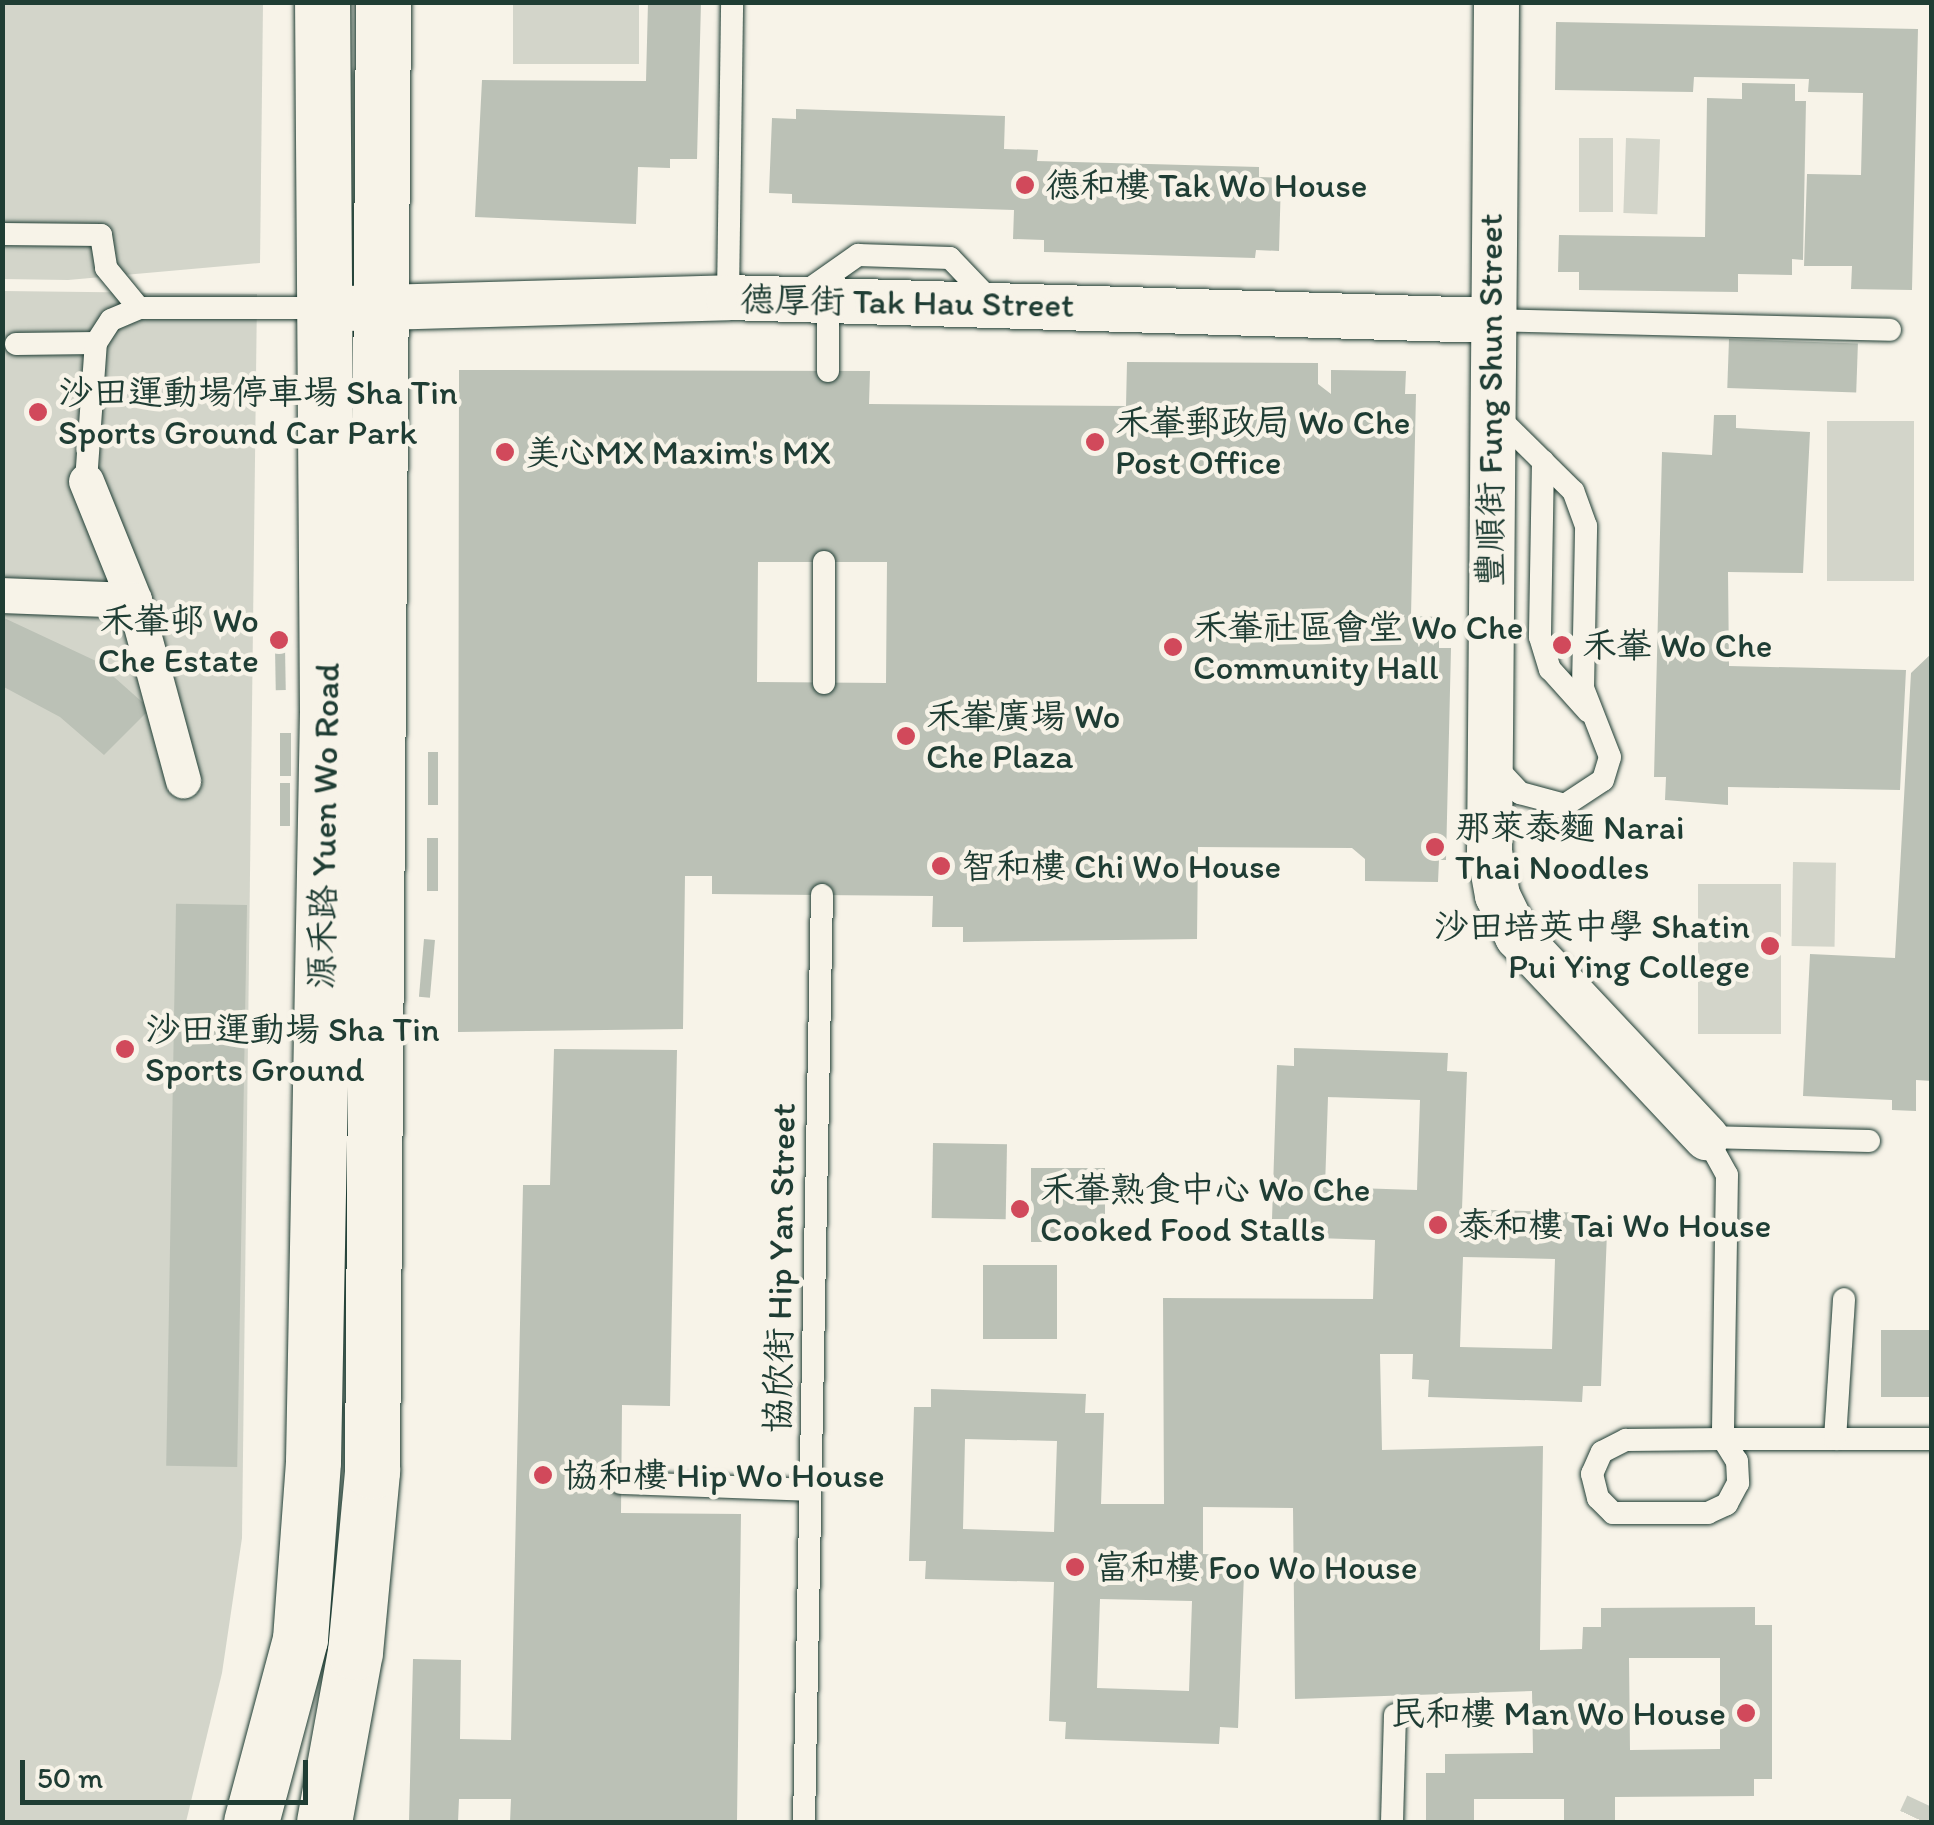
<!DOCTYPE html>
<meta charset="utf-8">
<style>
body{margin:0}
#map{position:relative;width:1934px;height:1825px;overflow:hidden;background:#f7f3e8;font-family:Itim,"LXGW WenKai TC",sans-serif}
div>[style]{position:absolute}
.green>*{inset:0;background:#d3d5ca;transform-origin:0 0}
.building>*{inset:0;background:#bbc1b6;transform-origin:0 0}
.trunk-tunnel>*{height:55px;margin-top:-27.5px;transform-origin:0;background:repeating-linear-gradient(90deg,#cccfc4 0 55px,transparent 0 83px)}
.roads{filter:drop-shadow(0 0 2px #1f3d34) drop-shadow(0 0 2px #1f3d34)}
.service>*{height:22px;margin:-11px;padding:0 11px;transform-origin:11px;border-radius:11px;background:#f7f3e8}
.pedestrian>*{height:35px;margin:-17.5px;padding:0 17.5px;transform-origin:17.5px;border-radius:17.5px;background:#f7f3e8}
.minor>*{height:45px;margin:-22.5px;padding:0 22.5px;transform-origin:22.5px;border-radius:22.5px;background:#f7f3e8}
.secondary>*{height:55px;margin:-27.5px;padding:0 27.5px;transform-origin:27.5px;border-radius:27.5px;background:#f7f3e8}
.dots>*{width:28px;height:28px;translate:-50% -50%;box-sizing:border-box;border:5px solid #f7f3e8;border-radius:50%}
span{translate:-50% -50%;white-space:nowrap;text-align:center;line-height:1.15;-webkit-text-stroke:9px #f7f3e8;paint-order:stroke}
.poi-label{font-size:35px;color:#1f3d34}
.left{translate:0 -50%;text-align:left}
.right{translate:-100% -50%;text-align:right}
.street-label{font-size:35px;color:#1f3d34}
.frame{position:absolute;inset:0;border:5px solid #1f3d34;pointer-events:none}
.scale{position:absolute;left:20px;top:1760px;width:288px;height:45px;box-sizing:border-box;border:5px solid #1f3d34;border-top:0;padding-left:12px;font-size:30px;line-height:35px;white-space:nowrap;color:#1f3d34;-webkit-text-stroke:8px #f7f3e8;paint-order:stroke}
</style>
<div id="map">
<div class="green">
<i style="clip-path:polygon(3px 3px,263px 3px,260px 263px,68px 280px,3px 279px)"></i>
<i style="left:513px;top:3px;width:126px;height:61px"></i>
<i style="left:1579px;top:138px;width:34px;height:74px"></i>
<i style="left:1626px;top:138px;width:34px;height:75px;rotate:2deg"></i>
<i style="clip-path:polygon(3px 291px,257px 294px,242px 1538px,222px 1673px,186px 1822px,3px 1822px)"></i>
<i style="left:1827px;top:421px;width:87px;height:160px"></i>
<i style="left:1793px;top:862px;width:43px;height:84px;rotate:1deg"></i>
<i style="left:1698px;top:884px;width:83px;height:150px"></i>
</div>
<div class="building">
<i style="clip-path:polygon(648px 2px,701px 2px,697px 159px,670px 159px,670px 168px,638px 167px,636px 224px,475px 217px,482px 80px,646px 81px)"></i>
<i style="clip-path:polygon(1556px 22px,1918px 29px,1912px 290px,1851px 289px,1852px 266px,1804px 266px,1807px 174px,1861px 175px,1863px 93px,1808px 92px,1809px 79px,1694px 77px,1693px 92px,1555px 90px)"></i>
<i style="clip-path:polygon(1742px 83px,1795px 84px,1795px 101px,1806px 101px,1803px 260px,1792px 259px,1792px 275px,1738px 274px,1738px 292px,1579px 290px,1579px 272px,1558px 272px,1559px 235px,1705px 237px,1707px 98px,1742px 99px)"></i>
<i style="clip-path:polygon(796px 109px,1005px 116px,1004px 149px,1038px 150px,1037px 161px,1259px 167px,1259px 177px,1281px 178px,1279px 251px,1256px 250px,1255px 258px,1044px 252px,1044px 240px,1013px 239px,1014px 210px,792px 203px,792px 194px,769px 193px,772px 118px,796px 119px)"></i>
<i style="left:1729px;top:339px;width:129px;height:49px;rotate:2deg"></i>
<i style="clip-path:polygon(evenodd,1127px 362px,1318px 363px,1318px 384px,1331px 394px,1331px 370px,1406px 371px,1405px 394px,1416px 394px,1411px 616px,1439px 617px,1439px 648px,1451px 648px,1446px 860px,1439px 860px,1438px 882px,1365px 881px,1365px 859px,1352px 848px,1198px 847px,1197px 939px,963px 942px,963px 927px,932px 927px,933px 896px,712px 894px,712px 876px,685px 876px,683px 1029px,458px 1032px,459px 370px,870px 371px,869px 404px,1126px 406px,1127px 362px,758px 562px,887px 562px,886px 683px,757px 682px,758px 562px)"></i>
<i style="clip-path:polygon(1714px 415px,1736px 415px,1736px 428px,1810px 432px,1803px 573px,1728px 572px,1729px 666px,1906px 670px,1900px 790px,1728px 787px,1728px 805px,1665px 800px,1666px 777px,1654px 777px,1662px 452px,1712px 455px)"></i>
<i style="clip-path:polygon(2px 617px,96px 661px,150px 709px,104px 755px,60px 717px,2px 686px)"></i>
<i style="left:285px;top:647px;width:43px;height:10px;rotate:89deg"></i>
<i style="clip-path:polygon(1932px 653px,1932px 1081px,1916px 1080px,1916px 1111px,1892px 1110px,1892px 1100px,1803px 1096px,1810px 954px,1895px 958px,1911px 673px)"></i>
<i style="left:280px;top:733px;width:11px;height:43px"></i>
<i style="left:428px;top:752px;width:10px;height:53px"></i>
<i style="left:280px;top:783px;width:10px;height:43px"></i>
<i style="left:427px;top:838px;width:11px;height:53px"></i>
<i style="left:247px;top:905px;width:562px;height:71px;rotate:91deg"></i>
<i style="left:424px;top:939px;width:11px;height:58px;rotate:5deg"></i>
<i style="clip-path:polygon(evenodd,1294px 1048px,1448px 1053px,1447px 1071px,1467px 1072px,1462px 1209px,1588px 1213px,1587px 1232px,1607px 1232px,1601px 1386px,1583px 1386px,1582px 1402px,1428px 1397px,1429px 1380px,1412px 1379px,1413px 1354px,1380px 1354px,1382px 1450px,1543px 1446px,1540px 1650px,1582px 1649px,1583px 1627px,1601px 1627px,1601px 1608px,1755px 1607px,1755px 1625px,1772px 1625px,1772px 1779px,1754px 1779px,1754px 1796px,1615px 1797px,1615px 1822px,1564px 1822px,1564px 1799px,1474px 1799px,1474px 1822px,1426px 1822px,1426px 1773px,1445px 1773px,1445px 1754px,1533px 1753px,1532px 1691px,1295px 1699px,1293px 1508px,1203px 1507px,1203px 1554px,1225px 1555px,1224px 1573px,1244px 1574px,1238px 1728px,1220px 1727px,1219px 1744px,1065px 1739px,1066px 1722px,1049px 1721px,1054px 1582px,925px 1579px,926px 1561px,909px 1561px,914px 1407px,931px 1407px,931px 1389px,1086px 1394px,1085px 1413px,1104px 1413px,1101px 1504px,1164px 1504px,1163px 1298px,1373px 1299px,1375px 1240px,1288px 1237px,1289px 1219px,1272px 1219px,1277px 1065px,1294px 1066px,1294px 1048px,1328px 1097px,1420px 1100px,1417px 1190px,1325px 1187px,1328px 1097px,1294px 1048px,1463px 1257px,1555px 1259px,1552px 1349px,1460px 1347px,1463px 1257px,1294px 1048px,965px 1439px,1057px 1441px,1054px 1532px,963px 1529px,965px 1439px,1294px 1048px,1100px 1599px,1192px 1601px,1189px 1691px,1097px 1688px,1100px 1599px,1294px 1048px,1629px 1658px,1720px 1658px,1720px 1749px,1630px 1750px,1629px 1658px)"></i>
<i style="clip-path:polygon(554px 1049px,677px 1050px,670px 1406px,622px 1405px,621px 1513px,741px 1514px,737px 1822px,510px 1822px,511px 1799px,459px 1799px,458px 1822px,409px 1822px,413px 1659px,461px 1660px,460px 1739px,511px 1740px,523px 1185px,550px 1185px)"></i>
<i style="left:933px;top:1143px;width:74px;height:75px;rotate:1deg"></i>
<i style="left:1031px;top:1168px;width:74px;height:74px"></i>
<i style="left:983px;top:1265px;width:74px;height:74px"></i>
<i style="left:1932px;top:1330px;width:67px;height:51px;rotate:90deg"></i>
</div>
<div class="trunk-tunnel">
<i style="left:1925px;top:1822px;width:17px;rotate:-65deg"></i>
</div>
<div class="roads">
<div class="service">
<i style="left:2px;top:234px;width:99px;rotate:0.6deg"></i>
<i style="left:101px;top:235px;width:33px;rotate:81deg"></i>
<i style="left:106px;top:268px;width:52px;rotate:50.5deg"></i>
<i style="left:801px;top:295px;width:70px;rotate:-35.1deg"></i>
<i style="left:858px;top:255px;width:92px;rotate:1.9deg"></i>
<i style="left:950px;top:258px;width:64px;rotate:46.3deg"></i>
<i style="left:728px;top:297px;width:295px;rotate:-89.2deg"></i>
<i style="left:828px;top:300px;width:71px;rotate:90deg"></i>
<i style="left:1488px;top:320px;width:402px;rotate:1.4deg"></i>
<i style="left:16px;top:344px;width:80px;rotate:-0.7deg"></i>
<i style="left:1543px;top:461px;width:176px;rotate:91deg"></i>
<i style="left:1540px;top:637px;width:34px;rotate:73deg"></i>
<i style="left:1550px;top:669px;width:57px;rotate:47.9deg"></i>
<i style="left:86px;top:481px;width:138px;rotate:-85.9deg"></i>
<i style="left:96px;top:343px;width:27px;rotate:-57deg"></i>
<i style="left:111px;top:320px;width:30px;rotate:-23deg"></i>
<i style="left:139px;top:308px;width:187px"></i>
<i style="left:824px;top:562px;width:121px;rotate:90deg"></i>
<i style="left:1493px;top:764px;width:40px;rotate:47deg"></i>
<i style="left:1520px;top:793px;width:47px;rotate:14.9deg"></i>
<i style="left:1565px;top:805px;width:45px;rotate:-33.3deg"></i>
<i style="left:1603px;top:780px;width:24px;rotate:-73deg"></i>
<i style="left:1610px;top:757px;width:74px;rotate:-111.4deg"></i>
<i style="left:1583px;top:688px;width:162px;rotate:-88.9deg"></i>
<i style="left:1586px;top:526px;width:37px;rotate:-110deg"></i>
<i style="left:1573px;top:491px;width:111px;rotate:-135.4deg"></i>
<i style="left:1706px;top:1137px;width:43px;rotate:61.1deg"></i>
<i style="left:1727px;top:1175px;width:264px;rotate:90.9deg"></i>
<i style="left:1723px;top:1439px;width:26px;rotate:58deg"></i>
<i style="left:1737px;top:1461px;width:22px;rotate:87deg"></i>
<i style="left:1738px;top:1483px;width:24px;rotate:118deg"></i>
<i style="left:1727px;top:1504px;width:21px;rotate:155deg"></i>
<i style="left:1708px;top:1513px;width:95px;rotate:180deg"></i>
<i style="left:1613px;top:1513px;width:21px;rotate:-135deg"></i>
<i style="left:1598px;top:1498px;width:25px;rotate:-104deg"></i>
<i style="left:1592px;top:1474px;width:24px;rotate:-66deg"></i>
<i style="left:1602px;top:1452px;width:27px;rotate:-27deg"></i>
<i style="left:1626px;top:1440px;width:97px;rotate:-0.6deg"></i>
<i style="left:1723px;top:1439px;width:209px"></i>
<i style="left:1706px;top:1137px;width:163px;rotate:1.4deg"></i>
<i style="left:1835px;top:1439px;width:140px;rotate:-86.3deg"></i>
<i style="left:621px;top:1483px;width:189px;rotate:2.1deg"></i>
<i style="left:804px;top:1822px;width:927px;rotate:-88.89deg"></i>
<i style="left:1392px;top:1822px;width:107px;rotate:-88.4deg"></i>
</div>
<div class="pedestrian">
<i style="left:86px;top:481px;width:128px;rotate:68deg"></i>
<i style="left:134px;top:600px;width:187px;rotate:74.8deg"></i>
<i style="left:2px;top:595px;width:132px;rotate:2.2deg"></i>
</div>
<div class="minor">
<i style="left:1496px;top:2px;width:849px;rotate:90.47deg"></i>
<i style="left:1489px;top:851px;width:45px;rotate:79.7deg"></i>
<i style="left:1497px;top:895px;width:46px;rotate:64deg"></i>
<i style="left:1517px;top:936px;width:276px;rotate:46.8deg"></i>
<i style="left:346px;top:308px;width:382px;rotate:-1.6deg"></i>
<i style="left:728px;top:297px;width:760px;rotate:1.73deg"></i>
</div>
<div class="secondary">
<i style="left:251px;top:1822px;width:189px;rotate:-75deg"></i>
<i style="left:300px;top:1639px;width:178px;rotate:-85.8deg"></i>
<i style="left:313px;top:1461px;width:750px;rotate:-88.93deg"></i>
<i style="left:327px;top:711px;width:709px;rotate:-90.4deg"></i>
<i style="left:324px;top:1822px;width:173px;rotate:-79.7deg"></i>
<i style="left:355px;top:1652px;width:182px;rotate:-84.6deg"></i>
<i style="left:372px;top:1471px;width:1469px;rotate:-89.57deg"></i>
</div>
</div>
<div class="dots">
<i style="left:1025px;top:185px;background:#d1495b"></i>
<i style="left:38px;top:412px;background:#d1495b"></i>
<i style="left:1095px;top:442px;background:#d1495b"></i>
<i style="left:505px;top:452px;background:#d1495b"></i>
<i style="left:279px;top:640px;background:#d1495b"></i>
<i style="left:1562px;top:645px;background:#d1495b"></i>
<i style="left:1173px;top:647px;background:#d1495b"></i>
<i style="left:906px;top:736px;background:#d1495b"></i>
<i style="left:1435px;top:847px;background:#d1495b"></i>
<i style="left:941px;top:866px;background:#d1495b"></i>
<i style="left:1770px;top:946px;background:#d1495b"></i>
<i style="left:125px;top:1049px;background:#d1495b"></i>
<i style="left:1020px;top:1209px;background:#d1495b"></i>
<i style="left:1438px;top:1225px;background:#d1495b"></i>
<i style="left:543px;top:1475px;background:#d1495b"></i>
<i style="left:1075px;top:1567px;background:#d1495b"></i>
<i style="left:1746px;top:1713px;background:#d1495b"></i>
</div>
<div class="poi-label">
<span class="left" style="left:1045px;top:185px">德和樓 Tak Wo House</span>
<span class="left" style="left:58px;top:412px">沙田運動場停車場 Sha Tin<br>Sports Ground Car Park</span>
<span class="left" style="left:1115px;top:442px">禾輋郵政局 Wo Che<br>Post Office</span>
<span class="left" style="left:525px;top:452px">美心MX Maxim's MX</span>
<span class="right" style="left:259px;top:640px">禾輋邨 Wo<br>Che Estate</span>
<span class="left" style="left:1193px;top:647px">禾輋社區會堂 Wo Che<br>Community Hall</span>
<span class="left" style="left:1582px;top:645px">禾輋 Wo Che</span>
<span class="left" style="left:926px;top:736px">禾輋廣場 Wo<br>Che Plaza</span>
<span class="left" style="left:1455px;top:847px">那萊泰麵 Narai<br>Thai Noodles</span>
<span class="left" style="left:961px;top:866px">智和樓 Chi Wo House</span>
<span class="right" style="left:1750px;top:946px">沙田培英中學 Shatin<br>Pui Ying College</span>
<span class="left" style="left:145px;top:1049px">沙田運動場 Sha Tin<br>Sports Ground</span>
<span class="left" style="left:1040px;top:1209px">禾輋熟食中心 Wo Che<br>Cooked Food Stalls</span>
<span class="left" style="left:1458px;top:1225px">泰和樓 Tai Wo House</span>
<span class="left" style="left:563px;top:1475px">協和樓 Hip Wo House</span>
<span class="left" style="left:1095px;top:1567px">富和樓 Foo Wo House</span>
<span class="right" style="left:1726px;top:1713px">民和樓 Man Wo House</span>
</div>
<div class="street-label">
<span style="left:907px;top:302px;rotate:1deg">德厚街 Tak Hau Street</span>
<span style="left:1490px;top:400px;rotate:-90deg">豐順街 Fung Shun Street</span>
<span style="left:324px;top:826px;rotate:-89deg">源禾路 Yuen Wo Road</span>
<span style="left:780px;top:1268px;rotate:-89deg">協欣街 Hip Yan Street</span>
</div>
<div class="frame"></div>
<div class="scale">50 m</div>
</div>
